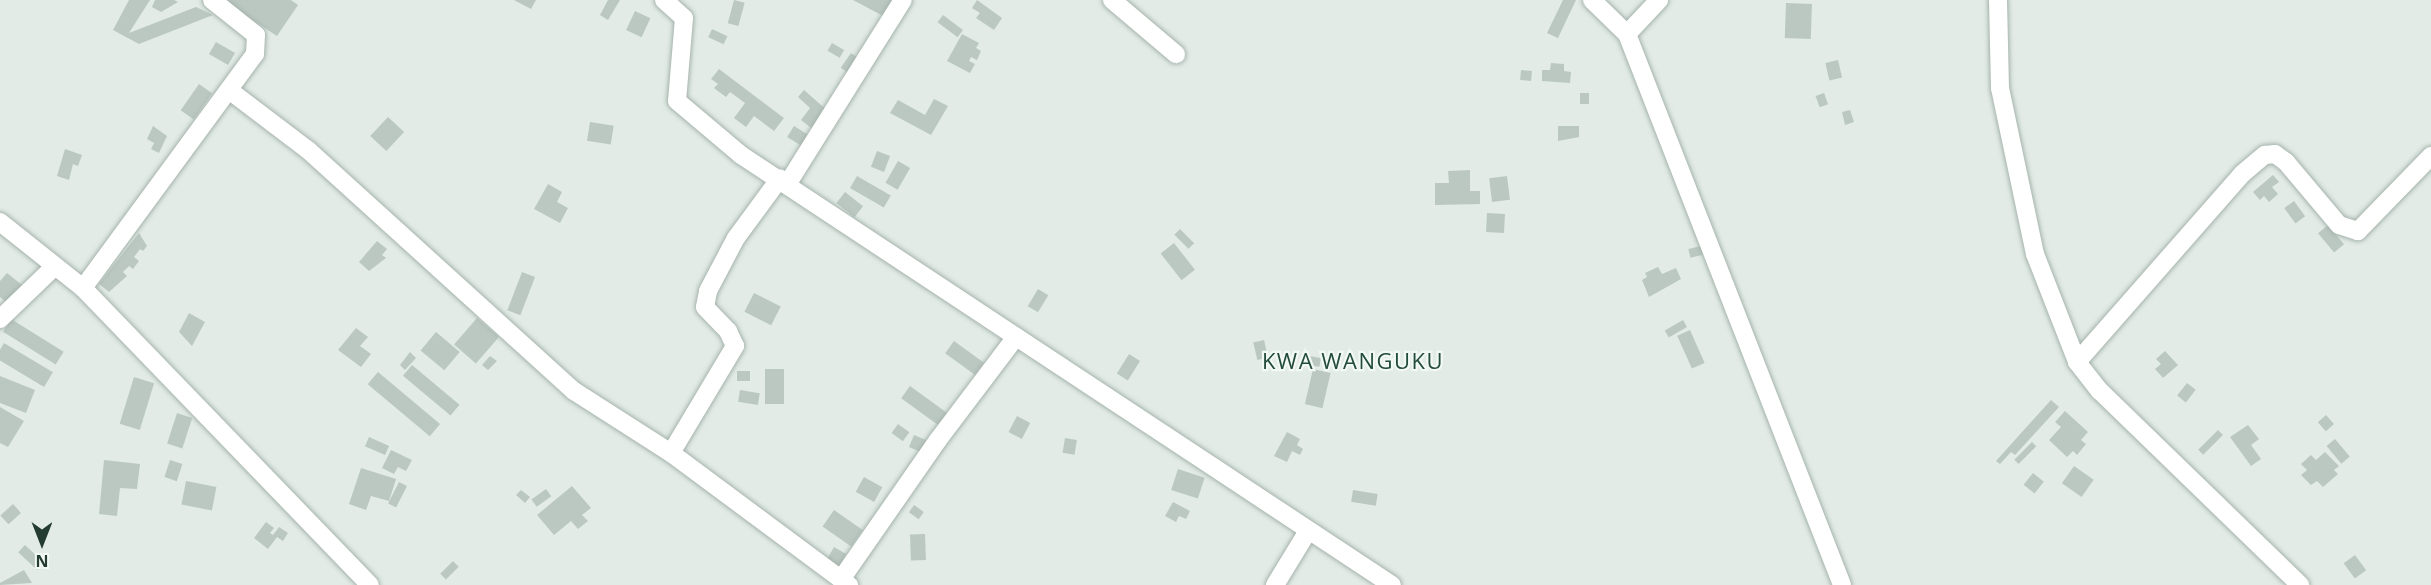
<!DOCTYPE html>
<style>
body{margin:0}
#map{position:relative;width:2431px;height:585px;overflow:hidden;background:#e2ebe6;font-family:"Open Sans",sans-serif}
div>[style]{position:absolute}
.building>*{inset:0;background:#bbc8c2;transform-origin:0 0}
.roads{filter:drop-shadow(0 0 2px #a5b3ac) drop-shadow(0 0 2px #a5b3ac)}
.minor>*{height:18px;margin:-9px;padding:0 9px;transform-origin:9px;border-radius:9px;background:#fff}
span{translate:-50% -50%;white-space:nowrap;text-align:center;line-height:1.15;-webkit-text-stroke:4.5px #f2f8f4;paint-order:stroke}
.quarter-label{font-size:22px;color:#214b3c;letter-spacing:1.5px}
.north{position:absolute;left:12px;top:513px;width:60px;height:60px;-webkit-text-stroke:4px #f2f8f4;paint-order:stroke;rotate:180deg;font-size:16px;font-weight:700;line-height:24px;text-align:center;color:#243b32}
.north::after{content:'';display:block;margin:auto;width:21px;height:27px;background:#243b32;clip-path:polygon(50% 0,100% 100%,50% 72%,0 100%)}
</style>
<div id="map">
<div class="building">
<i style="clip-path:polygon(129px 0,150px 0,129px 33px,196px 7px,213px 15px,139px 44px,113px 30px)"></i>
<i style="clip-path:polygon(155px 0,174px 0,178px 2px,161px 12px,152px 7px)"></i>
<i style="clip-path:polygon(222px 0,291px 0,298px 5px,277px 36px)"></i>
<i style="clip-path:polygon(514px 0,536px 0,531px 9px)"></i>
<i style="clip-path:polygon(608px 0,620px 0,608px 20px,600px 15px)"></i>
<i style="left:734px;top:0;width:11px;height:24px;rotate:15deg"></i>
<i style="clip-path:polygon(853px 0,895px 0,885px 17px)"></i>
<i style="clip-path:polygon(977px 0,1002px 18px,994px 30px,976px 18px,980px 13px,972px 8px)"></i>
<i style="clip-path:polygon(1563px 0,1576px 0,1558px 38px,1547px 33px)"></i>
<i style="left:1786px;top:3px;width:26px;height:35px;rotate:2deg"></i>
<i style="left:635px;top:11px;width:17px;height:21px;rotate:25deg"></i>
<i style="left:943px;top:15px;width:25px;height:9px;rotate:37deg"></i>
<i style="left:712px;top:29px;width:17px;height:9px;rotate:25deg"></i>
<i style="clip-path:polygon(962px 34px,979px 43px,976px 48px,981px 51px,977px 60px,971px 57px,969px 61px,975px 64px,970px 73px,947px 61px)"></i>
<i style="left:216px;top:42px;width:22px;height:14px;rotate:30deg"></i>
<i style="left:832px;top:43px;width:14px;height:9px;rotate:30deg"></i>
<i style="left:851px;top:53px;width:12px;height:18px;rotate:35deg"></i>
<i style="left:1838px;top:60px;width:18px;height:13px;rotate:77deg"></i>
<i style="clip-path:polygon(1551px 63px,1564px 64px,1564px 71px,1571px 72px,1570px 83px,1542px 81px,1542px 70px,1550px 70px)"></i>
<i style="clip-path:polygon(719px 69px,784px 118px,774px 131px,754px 116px,746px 127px,734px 118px,745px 103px,730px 92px,726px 97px,714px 88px,718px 84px,711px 79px)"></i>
<i style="left:1521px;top:70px;width:11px;height:10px;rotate:5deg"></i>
<i style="left:199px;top:84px;width:16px;height:32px;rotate:35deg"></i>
<i style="clip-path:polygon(804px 90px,829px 112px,814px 130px,801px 120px,810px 108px,798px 97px)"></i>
<i style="left:1589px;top:93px;width:11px;height:9px;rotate:90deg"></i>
<i style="left:1824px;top:93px;width:12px;height:9px;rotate:70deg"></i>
<i style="clip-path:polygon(934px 99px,948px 106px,931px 135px,890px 113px,898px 100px,925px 115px)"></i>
<i style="clip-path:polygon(1850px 110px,1854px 122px,1845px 125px,1842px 112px)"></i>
<i style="left:388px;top:117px;width:22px;height:26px;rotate:43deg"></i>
<i style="left:590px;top:122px;width:24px;height:19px;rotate:9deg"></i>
<i style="clip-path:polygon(153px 126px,167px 136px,159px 153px,151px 149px,154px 143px,147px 139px)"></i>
<i style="left:794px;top:126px;width:19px;height:13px;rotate:32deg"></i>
<i style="clip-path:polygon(1558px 126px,1579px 126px,1579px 137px,1558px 141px)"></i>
<i style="clip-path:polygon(65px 149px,82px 155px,78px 166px,73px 164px,69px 180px,57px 176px)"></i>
<i style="left:877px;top:151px;width:14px;height:17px;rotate:21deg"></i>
<i style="left:898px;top:161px;width:14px;height:25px;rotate:30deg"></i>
<i style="clip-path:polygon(1470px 170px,1470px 191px,1480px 191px,1480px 204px,1435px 205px,1435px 183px,1449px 183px,1448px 171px)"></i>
<i style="clip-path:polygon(2273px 175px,2279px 182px,2272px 187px,2278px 194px,2269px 202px,2264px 196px,2260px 200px,2253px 192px)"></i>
<i style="left:857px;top:176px;width:39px;height:14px;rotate:30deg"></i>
<i style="left:1507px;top:176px;width:24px;height:18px;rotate:83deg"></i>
<i style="clip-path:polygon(548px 184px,562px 192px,557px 202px,568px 208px,560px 223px,534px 209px)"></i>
<i style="left:845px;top:192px;width:23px;height:14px;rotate:38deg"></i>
<i style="left:2294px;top:201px;width:19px;height:12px;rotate:54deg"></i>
<i style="left:1487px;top:213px;width:18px;height:19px;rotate:3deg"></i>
<i style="left:2328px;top:225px;width:25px;height:13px;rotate:50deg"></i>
<i style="left:1180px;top:229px;width:20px;height:8px;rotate:45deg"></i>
<i style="clip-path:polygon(139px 233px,147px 246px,143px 251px,140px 249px,134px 257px,139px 261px,133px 269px,129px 266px,123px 272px,127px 276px,109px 292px,99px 284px)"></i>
<i style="clip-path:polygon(377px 241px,387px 249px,382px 255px,386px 258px,369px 271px,359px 262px)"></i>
<i style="left:1174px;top:243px;width:34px;height:17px;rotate:52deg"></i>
<i style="left:1701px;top:246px;width:9px;height:13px;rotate:77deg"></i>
<i style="clip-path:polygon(1658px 267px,1662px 274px,1676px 268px,1681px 279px,1649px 297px,1642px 280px,1647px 277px,1645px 273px)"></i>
<i style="left:522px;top:272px;width:14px;height:41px;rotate:21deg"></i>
<i style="clip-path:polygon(7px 273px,22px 285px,7px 303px,0 297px,0 281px)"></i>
<i style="left:1038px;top:289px;width:12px;height:20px;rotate:31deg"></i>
<i style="left:754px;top:293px;width:30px;height:21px;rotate:27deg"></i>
<i style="clip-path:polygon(189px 313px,205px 322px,192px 346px,179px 332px)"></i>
<i style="left:477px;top:318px;width:29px;height:35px;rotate:41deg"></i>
<i style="left:11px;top:319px;width:62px;height:15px;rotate:32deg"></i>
<i style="left:1683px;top:320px;width:8px;height:21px;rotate:60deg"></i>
<i style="clip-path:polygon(356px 328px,368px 337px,360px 346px,371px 354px,361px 367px,338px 350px)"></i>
<i style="left:1690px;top:330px;width:36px;height:14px;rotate:66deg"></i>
<i style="left:436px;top:332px;width:31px;height:24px;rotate:40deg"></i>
<i style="left:1264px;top:340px;width:18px;height:11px;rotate:77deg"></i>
<i style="left:954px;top:341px;width:37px;height:15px;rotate:36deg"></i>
<i style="left:4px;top:343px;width:57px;height:17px;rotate:31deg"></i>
<i style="clip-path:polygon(2165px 351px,2178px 365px,2163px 378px,2155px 369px,2161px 364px,2156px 359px)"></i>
<i style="clip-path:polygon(410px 352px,416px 358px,405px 370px,400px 365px)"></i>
<i style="left:1129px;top:354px;width:13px;height:23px;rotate:32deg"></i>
<i style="clip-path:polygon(490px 356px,497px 361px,488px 370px,482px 365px)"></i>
<i style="left:1309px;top:356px;width:12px;height:9px;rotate:9deg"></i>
<i style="left:412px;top:365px;width:62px;height:14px;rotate:40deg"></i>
<i style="left:765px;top:369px;width:19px;height:35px"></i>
<i style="left:1313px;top:369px;width:18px;height:36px;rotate:13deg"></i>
<i style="left:737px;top:371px;width:13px;height:10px"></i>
<i style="left:378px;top:372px;width:81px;height:16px;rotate:40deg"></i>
<i style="clip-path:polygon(0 376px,35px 390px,26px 413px,0 403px)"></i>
<i style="left:134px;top:377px;width:21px;height:49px;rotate:17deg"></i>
<i style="left:2187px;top:383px;width:11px;height:16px;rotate:38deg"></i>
<i style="left:910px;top:386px;width:46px;height:15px;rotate:36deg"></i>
<i style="left:740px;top:390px;width:20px;height:12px;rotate:9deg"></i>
<i style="clip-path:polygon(2051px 400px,2059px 407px,2015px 455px,2011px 452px,2000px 464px,1996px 461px)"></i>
<i style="clip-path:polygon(0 407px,24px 421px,8px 447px,0 443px)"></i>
<i style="clip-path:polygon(2065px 411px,2088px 432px,2081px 440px,2086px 444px,2077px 455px,2073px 451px,2067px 457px,2049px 440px,2061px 427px,2055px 422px)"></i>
<i style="left:177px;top:413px;width:16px;height:32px;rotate:18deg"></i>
<i style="left:2326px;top:415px;width:12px;height:11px;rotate:48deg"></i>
<i style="left:1017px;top:416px;width:15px;height:18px;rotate:28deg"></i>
<i style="left:898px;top:424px;width:14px;height:11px;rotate:36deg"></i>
<i style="clip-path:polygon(2248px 425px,2259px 439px,2251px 445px,2261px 459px,2251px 466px,2230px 437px)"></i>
<i style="left:2218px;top:430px;width:7px;height:28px;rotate:45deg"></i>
<i style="clip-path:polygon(1287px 432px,1300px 439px,1297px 445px,1303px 449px,1300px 455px,1292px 451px,1287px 462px,1274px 456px)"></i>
<i style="left:914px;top:435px;width:13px;height:13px;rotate:23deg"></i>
<i style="left:369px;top:437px;width:22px;height:10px;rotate:24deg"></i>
<i style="left:1065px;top:438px;width:12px;height:15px;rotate:9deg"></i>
<i style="left:2335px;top:439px;width:23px;height:11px;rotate:50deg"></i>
<i style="left:2032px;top:442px;width:6px;height:25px;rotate:45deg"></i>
<i style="clip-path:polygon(391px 450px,412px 460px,406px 471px,398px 467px,394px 474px,382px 468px)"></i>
<i style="clip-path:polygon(2325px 452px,2339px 466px,2334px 470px,2338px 474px,2323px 487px,2317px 481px,2311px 485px,2301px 475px,2307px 470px,2301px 464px,2311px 455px,2316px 460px)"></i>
<i style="clip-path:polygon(104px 460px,140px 464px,137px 489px,120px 488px,117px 516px,99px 514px)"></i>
<i style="left:170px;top:460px;width:13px;height:18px;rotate:18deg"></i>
<i style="left:2074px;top:466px;width:24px;height:21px;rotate:35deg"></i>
<i style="clip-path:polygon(361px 468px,396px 479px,389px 501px,371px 496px,366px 510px,349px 504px)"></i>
<i style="left:1178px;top:469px;width:28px;height:22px;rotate:18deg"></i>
<i style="left:2033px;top:473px;width:14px;height:15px;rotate:39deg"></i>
<i style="left:864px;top:477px;width:21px;height:17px;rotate:29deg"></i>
<i style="left:186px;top:481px;width:31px;height:24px;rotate:11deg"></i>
<i style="left:399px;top:482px;width:9px;height:24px;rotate:27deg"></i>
<i style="clip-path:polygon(572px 486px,591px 508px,582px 515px,588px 521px,578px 529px,571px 521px,554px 535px,537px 515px)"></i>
<i style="left:546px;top:489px;width:9px;height:18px;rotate:54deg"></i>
<i style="clip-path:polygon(521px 490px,530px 497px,525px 503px,516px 495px)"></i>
<i style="left:1353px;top:490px;width:25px;height:12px;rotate:9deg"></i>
<i style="clip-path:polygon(1173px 502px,1190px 511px,1186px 519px,1179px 516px,1176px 522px,1165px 516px)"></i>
<i style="left:13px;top:504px;width:12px;height:17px;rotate:48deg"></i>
<i style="left:914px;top:505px;width:12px;height:9px;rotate:35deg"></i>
<i style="left:834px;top:510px;width:35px;height:20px;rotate:35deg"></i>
<i style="clip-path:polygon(266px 522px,274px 528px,270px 533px,273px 535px,279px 527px,288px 533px,283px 541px,277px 537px,268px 549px,254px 538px)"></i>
<i style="left:925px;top:534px;width:26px;height:15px;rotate:88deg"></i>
<i style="left:25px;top:545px;width:26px;height:10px;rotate:43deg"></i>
<i style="left:834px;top:547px;width:14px;height:17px;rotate:30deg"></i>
<i style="left:2355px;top:555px;width:19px;height:14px;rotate:54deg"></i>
<i style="left:453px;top:561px;width:8px;height:18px;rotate:45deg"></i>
<i style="clip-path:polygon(24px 570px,32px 583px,0 585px,0 583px)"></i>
</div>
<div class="roads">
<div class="minor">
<i style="left:664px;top:0;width:27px;rotate:42deg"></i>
<i style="left:684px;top:18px;width:83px;rotate:94.8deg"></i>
<i style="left:677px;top:101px;width:84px;rotate:40.2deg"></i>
<i style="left:741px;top:155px;width:780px;rotate:33.45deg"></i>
<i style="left:1112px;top:0;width:84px;rotate:40.2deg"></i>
<i style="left:1592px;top:0;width:49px;rotate:44.2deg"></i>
<i style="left:1627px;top:34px;width:591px;rotate:68.68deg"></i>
<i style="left:1998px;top:0;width:88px;rotate:88.7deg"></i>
<i style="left:2000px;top:88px;width:170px;rotate:78.1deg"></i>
<i style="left:2035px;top:254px;width:116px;rotate:68.7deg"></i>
<i style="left:2077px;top:362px;width:37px;rotate:52deg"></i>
<i style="left:2100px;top:391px;width:279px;rotate:44.1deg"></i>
<i style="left:1627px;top:34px;width:47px;rotate:-46.7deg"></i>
<i style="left:229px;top:90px;width:99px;rotate:37.2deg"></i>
<i style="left:308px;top:150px;width:359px;rotate:42.2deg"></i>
<i style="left:574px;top:391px;width:115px;rotate:32.6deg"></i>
<i style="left:671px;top:453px;width:222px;rotate:36.6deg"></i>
<i style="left:788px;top:183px;width:216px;rotate:-57.9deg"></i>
<i style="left:0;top:222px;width:106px;rotate:38.5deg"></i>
<i style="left:83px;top:288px;width:413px;rotate:46deg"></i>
<i style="left:83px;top:288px;width:290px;rotate:-53.7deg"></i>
<i style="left:255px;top:54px;width:19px;rotate:-87deg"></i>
<i style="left:256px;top:35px;width:56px;rotate:-141.5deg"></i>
<i style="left:0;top:319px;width:75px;rotate:-43.9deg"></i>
<i style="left:2077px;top:362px;width:250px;rotate:-48.7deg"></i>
<i style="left:2242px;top:174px;width:30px;rotate:-40deg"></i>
<i style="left:2265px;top:155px;width:10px;rotate:-6deg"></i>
<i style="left:2275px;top:154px;width:14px;rotate:36deg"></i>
<i style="left:2286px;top:162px;width:82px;rotate:49.9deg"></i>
<i style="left:2339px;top:225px;width:20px;rotate:18deg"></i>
<i style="left:2358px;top:231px;width:105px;rotate:-45.8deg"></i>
<i style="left:671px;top:453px;width:125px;rotate:-59.1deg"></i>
<i style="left:735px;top:346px;width:17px;rotate:-115deg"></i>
<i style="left:728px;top:331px;width:33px;rotate:-134deg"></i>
<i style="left:705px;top:307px;width:16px;rotate:-79deg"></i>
<i style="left:708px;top:291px;width:60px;rotate:-62.2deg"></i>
<i style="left:736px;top:238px;width:74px;rotate:-53.7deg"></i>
<i style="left:842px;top:578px;width:168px;rotate:-55.2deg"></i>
<i style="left:938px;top:440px;width:129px;rotate:-52.9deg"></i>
<i style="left:1275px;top:585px;width:63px;rotate:-58.6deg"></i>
</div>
</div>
<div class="quarter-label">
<span style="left:1353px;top:361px">KWA WANGUKU</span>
</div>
<div class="north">N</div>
</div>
